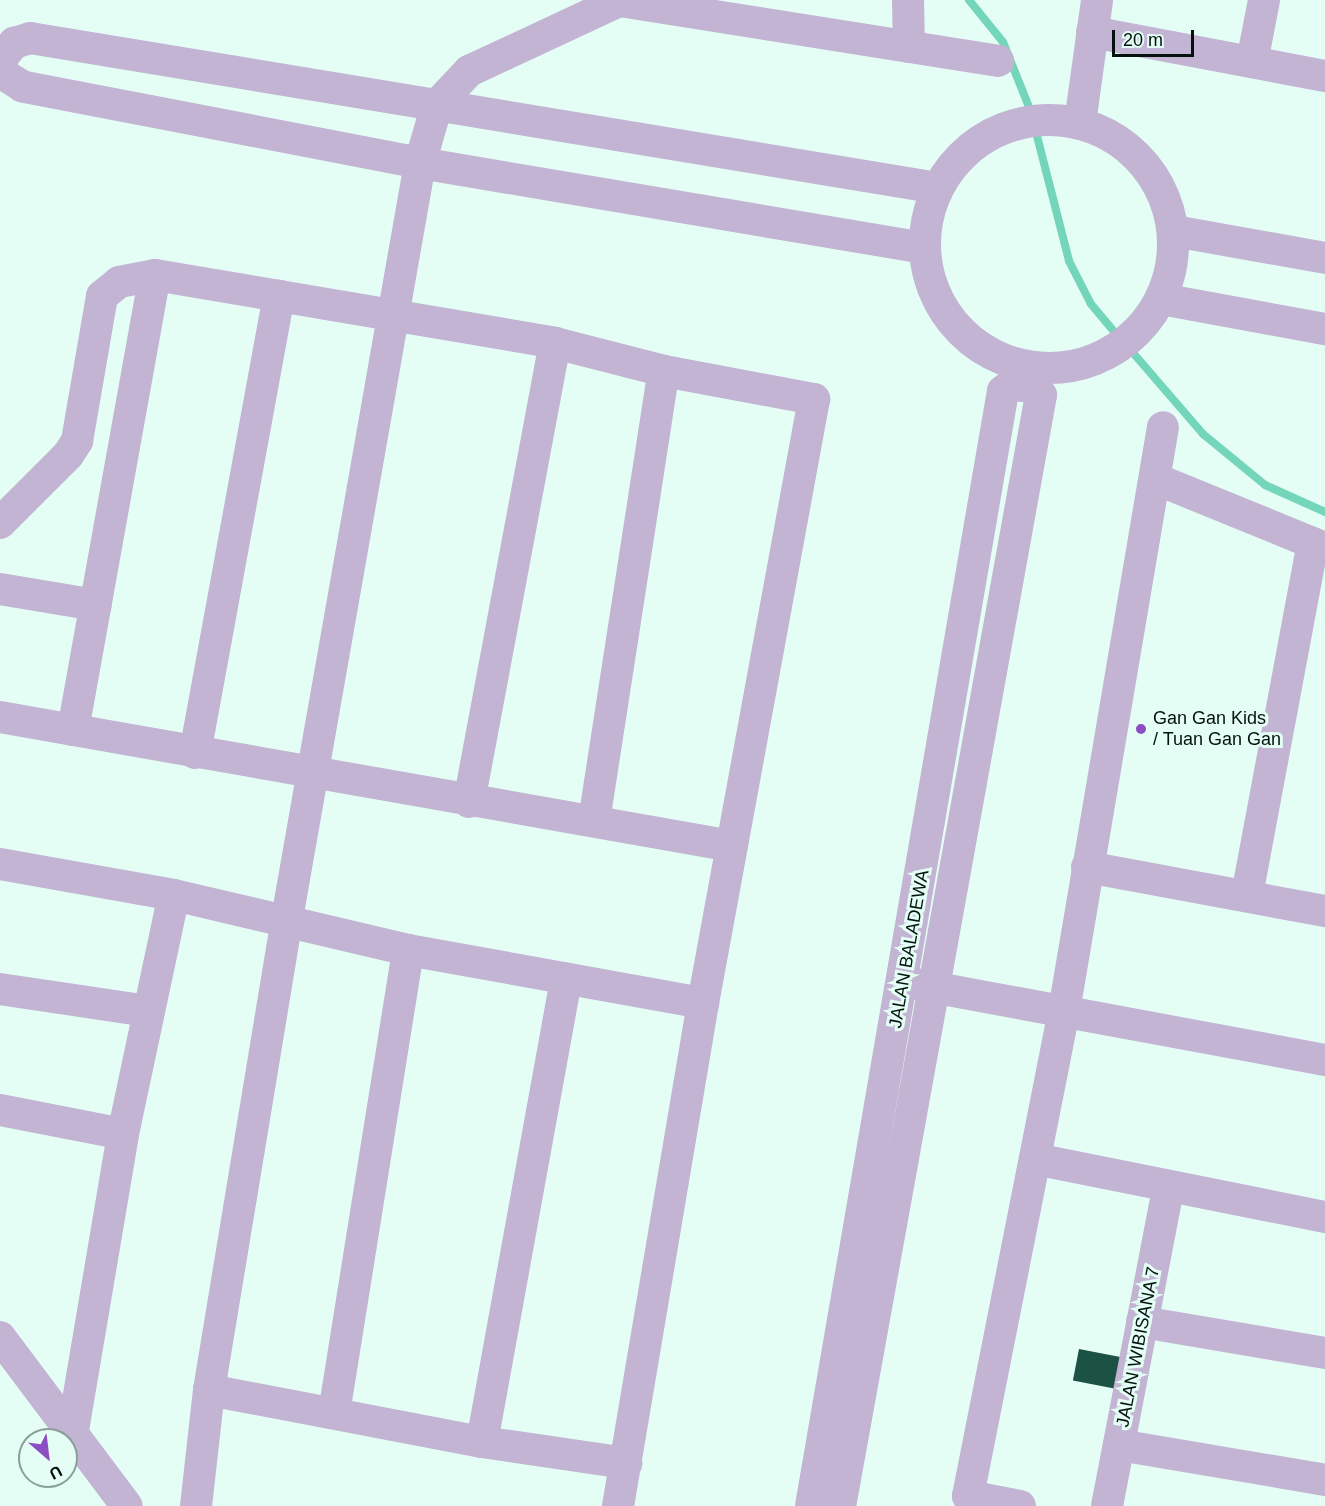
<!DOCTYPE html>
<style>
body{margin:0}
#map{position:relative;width:1325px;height:1506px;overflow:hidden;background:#e4fdf5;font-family:Helvetica,sans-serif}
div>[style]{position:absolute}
.stream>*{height:8px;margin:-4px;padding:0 4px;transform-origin:4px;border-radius:4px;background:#73d5ba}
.building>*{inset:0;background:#1c5244;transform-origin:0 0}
.minor>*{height:32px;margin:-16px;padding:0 16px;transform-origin:16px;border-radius:16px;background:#c2b4d2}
.minor>.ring{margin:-16px;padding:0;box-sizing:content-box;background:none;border:32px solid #c2b4d2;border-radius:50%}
.dots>*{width:16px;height:16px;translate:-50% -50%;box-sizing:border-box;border:3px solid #e4fdf5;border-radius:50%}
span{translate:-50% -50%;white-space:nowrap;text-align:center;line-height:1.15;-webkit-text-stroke:6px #e4fdf5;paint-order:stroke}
.poi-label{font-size:18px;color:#04120e}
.left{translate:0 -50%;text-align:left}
.street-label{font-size:18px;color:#04120e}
.north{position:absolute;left:18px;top:1428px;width:60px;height:60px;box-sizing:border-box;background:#e4fdf5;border:2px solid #8a9f99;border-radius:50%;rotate:152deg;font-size:16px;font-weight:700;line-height:24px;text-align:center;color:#04120e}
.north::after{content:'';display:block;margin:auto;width:21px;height:27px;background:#8d4ec4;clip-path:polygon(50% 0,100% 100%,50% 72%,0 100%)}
.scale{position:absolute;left:1112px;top:30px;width:82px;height:27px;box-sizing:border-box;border:3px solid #04120e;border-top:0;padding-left:8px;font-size:18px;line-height:21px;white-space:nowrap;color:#04120e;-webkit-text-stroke:4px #e4fdf5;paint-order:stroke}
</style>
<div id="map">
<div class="stream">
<i style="left:969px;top:0;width:54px;rotate:51deg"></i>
<i style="left:1003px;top:42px;width:70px;rotate:68.2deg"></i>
<i style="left:1037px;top:136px;width:129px;rotate:75.6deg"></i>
<i style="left:1069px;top:261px;width:48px;rotate:62.9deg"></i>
<i style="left:1091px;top:304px;width:35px;rotate:50deg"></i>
<i style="left:1134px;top:354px;width:106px;rotate:49.2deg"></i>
<i style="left:1203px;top:434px;width:80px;rotate:39.4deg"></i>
<i style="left:1265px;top:485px;width:66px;rotate:24.2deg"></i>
</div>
<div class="building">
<i style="left:1079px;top:1349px;width:46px;height:32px;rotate:11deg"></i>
</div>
<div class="minor">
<i style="left:908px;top:0;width:47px;rotate:88.8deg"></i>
<i style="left:620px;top:1px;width:383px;rotate:9deg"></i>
<i style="left:1092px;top:32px;width:237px;rotate:10.7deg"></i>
<i style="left:1252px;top:62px;width:63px;rotate:-79deg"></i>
<i class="ring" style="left:925px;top:120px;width:216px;height:216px"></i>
<i style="left:1080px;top:123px;width:124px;rotate:-82.1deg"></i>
<i style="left:1174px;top:231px;width:153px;rotate:10.1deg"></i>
<i style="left:924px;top:248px;width:511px;rotate:-170.43deg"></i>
<i style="left:420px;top:163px;width:405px;rotate:-169.1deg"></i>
<i style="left:22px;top:86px;width:22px;rotate:-148deg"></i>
<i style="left:3px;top:74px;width:15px;rotate:-98deg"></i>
<i style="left:1px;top:59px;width:21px;rotate:-51deg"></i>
<i style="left:14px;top:43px;width:17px;rotate:-17deg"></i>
<i style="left:30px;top:38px;width:920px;rotate:9.38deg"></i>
<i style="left:1161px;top:299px;width:167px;rotate:10.4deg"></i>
<i style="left:1156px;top:479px;width:183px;rotate:22.2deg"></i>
<i style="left:0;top:523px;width:96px;rotate:-45deg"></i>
<i style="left:68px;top:455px;width:17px;rotate:-57deg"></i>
<i style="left:77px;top:441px;width:147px;rotate:-80.2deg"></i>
<i style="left:102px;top:296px;width:22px;rotate:-39deg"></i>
<i style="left:119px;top:282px;width:37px;rotate:-11deg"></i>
<i style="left:155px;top:275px;width:406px;rotate:9.6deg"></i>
<i style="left:555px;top:343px;width:113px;rotate:14.4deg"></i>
<i style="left:664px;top:371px;width:153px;rotate:10.6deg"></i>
<i style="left:814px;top:399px;width:614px;rotate:100.41deg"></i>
<i style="left:703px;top:1003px;width:510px;rotate:99.59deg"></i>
<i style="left:0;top:589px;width:97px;rotate:9.5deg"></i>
<i style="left:0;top:717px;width:743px;rotate:9.99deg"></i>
<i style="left:73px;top:730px;width:462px;rotate:-79.8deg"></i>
<i style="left:195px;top:753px;width:465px;rotate:-79.6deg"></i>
<i style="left:469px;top:802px;width:467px;rotate:-79.4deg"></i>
<i style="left:594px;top:821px;width:455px;rotate:-81.2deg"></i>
<i style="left:0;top:864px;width:177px;rotate:10.1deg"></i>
<i style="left:174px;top:895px;width:240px;rotate:13.2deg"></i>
<i style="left:408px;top:950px;width:300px;rotate:10.2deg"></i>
<i style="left:1087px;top:867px;width:242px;rotate:10.5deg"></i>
<i style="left:1247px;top:895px;width:358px;rotate:-79.4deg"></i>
<i style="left:910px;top:983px;width:422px;rotate:10.5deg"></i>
<i style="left:0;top:989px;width:150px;rotate:8.5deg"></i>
<i style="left:0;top:1110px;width:125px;rotate:11deg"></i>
<i style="left:1035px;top:1159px;width:296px;rotate:11.3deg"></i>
<i style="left:1142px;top:1322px;width:186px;rotate:9.6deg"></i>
<i style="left:0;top:1337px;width:211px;rotate:53.1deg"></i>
<i style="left:209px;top:1390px;width:278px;rotate:10.8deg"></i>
<i style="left:482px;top:1442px;width:146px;rotate:8.3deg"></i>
<i style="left:334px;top:1413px;width:469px;rotate:-80.9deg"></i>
<i style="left:72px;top:1436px;width:306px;rotate:-80.4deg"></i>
<i style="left:123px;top:1134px;width:244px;rotate:-78deg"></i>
<i style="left:482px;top:1442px;width:471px;rotate:-79.7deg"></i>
<i style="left:1119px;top:1445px;width:209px;rotate:9.6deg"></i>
<i style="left:196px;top:1506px;width:117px;rotate:-83.6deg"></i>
<i style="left:209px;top:1390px;width:472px;rotate:-80.6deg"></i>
<i style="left:286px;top:924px;width:773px;rotate:-80.01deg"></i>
<i style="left:420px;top:163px;width:60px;rotate:-73.7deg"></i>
<i style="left:437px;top:105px;width:47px;rotate:-46.7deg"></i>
<i style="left:469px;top:71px;width:168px;rotate:-25deg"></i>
<i style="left:811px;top:1506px;width:1131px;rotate:-80.23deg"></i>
<i style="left:1003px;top:391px;width:10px;rotate:-37deg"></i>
<i style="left:1011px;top:385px;width:13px;rotate:4deg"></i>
<i style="left:1024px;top:386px;width:10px;rotate:11deg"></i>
<i style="left:1034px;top:388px;width:10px;rotate:45deg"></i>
<i style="left:1041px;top:395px;width:1129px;rotate:100.25deg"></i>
<i style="left:1020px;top:1506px;width:53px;rotate:-169.1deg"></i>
<i style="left:968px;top:1496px;width:494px;rotate:-78.8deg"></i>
<i style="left:1064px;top:1011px;width:592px;rotate:-80.38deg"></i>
<i style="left:1107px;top:1506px;width:323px;rotate:-79.1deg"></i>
</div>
<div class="dots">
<i style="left:1141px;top:729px;background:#8d4ec4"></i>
</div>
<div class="poi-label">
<span class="left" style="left:1153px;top:729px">Gan Gan Kids<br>/ Tuan Gan Gan</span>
</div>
<div class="street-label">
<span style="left:909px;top:949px;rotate:-80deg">JALAN BALADEWA</span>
<span style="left:1138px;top:1347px;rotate:-79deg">JALAN WIBISANA 7</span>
</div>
<div class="north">U</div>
<div class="scale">20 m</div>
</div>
